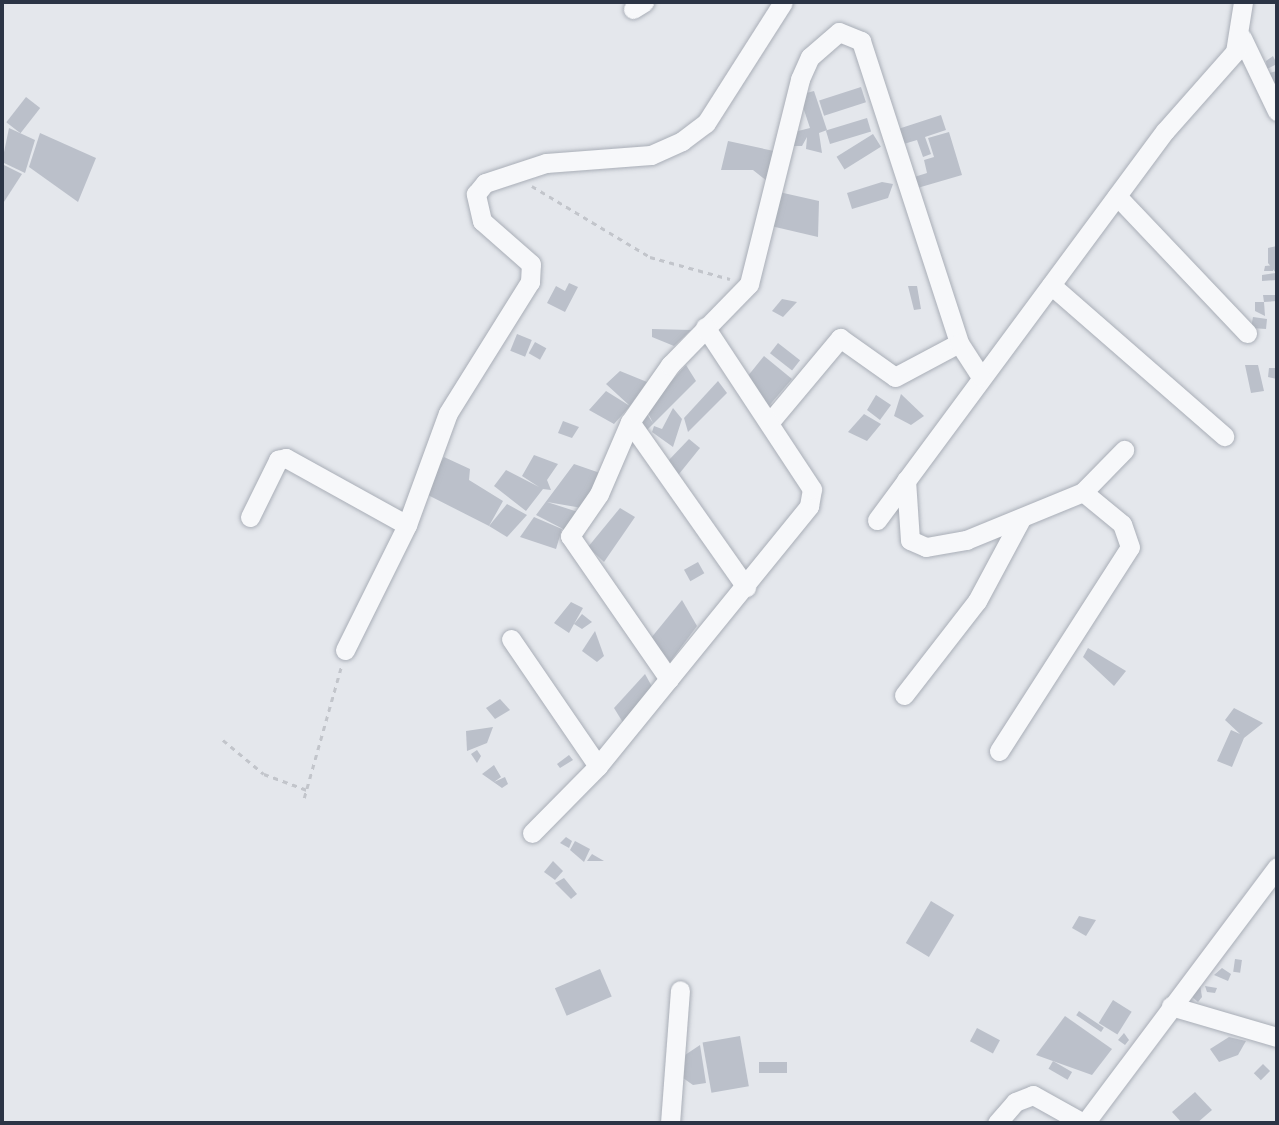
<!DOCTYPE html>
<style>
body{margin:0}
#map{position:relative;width:1279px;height:1125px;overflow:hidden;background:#e4e7ec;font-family:Roboto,sans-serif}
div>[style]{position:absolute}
.building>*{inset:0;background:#bbc0ca;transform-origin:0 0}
.path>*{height:2.5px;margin-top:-1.25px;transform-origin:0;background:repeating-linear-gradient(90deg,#c2c5cb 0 5px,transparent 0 10px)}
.roads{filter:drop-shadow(0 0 2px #a9aeb7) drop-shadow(0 0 2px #a9aeb7)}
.minor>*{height:19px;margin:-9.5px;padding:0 9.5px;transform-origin:9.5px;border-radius:9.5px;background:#f7f8fa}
span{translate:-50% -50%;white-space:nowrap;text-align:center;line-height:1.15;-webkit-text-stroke:5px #f4f6f9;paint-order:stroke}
.frame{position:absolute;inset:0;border:4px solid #2b3445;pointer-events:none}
</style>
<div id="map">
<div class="building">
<i style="clip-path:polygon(1273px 56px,1277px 64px,1267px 69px,1266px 61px)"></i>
<i style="clip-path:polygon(1277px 71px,1277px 83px,1271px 84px,1269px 73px)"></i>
<i style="left:861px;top:87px;width:16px;height:44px;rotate:72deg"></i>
<i style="clip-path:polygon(814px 91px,827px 130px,819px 133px,822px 153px,806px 149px,807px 137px,802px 146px,794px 146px,794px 132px,810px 128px,799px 95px)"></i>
<i style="left:26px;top:97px;width:18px;height:32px;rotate:38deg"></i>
<i style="clip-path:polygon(941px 115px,946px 130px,925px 137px,931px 154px,923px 157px,917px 140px,897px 146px,892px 131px)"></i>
<i style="left:867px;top:118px;width:14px;height:43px;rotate:73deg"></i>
<i style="clip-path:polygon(9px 128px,35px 140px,25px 173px,2px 162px)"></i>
<i style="clip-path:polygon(949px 132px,962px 175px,914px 189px,911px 178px,927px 173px,924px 160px,934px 157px,928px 138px)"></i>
<i style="clip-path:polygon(40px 133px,96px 158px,78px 202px,29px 167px)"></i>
<i style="left:873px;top:134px;width:15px;height:43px;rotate:58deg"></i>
<i style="clip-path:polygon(728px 141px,774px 151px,767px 181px,753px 170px,721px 170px)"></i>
<i style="clip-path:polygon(2px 164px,22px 174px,2px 205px)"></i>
<i style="clip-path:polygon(882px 182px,893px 184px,888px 198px,852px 209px,847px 193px)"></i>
<i style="clip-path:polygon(779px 192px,819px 201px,818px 237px,771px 226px)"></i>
<i style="clip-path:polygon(1277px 246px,1277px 280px,1262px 281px,1262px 275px,1276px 273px,1268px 263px,1268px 248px)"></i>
<i style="clip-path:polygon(1274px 265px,1273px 271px,1264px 271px,1265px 266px)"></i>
<i style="clip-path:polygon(569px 283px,578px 287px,565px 312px,547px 303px,556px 286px,565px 291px)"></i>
<i style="clip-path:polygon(908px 286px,917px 286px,921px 309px,914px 310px)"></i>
<i style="clip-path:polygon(1263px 295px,1277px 295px,1277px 301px,1264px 302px)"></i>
<i style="clip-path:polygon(782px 299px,797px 302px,783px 317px,772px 311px)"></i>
<i style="clip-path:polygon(1255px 302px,1264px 302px,1265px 316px,1255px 311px)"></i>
<i style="clip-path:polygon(1253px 317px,1267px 319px,1266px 329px,1251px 328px)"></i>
<i style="clip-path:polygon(652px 329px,691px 330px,674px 346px,652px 337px)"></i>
<i style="left:517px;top:334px;width:16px;height:18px;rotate:22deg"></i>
<i style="left:535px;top:342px;width:13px;height:13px;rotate:29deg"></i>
<i style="left:778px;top:343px;width:28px;height:13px;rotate:38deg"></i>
<i style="clip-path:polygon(764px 356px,792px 379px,767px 408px,747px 377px)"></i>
<i style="clip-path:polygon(686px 365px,696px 381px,642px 435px,636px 425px,647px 414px,653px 423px,646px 409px)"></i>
<i style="clip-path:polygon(1245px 365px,1258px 365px,1264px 391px,1251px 393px)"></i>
<i style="clip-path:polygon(1269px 368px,1277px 368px,1277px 379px,1268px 377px)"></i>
<i style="clip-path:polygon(620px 371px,647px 382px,630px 406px,614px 424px,589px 410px,606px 391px,630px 406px,606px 384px)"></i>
<i style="clip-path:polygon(718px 381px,727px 393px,688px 432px,684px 418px)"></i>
<i style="clip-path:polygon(901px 394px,924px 416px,911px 425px,894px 416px)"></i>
<i style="clip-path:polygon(876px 395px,891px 405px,880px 420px,867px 410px)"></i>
<i style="clip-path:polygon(673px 408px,682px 419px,673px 447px,652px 432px,654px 426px,662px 429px)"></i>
<i style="clip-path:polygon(864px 414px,881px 424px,867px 441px,848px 432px)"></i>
<i style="clip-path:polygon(563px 421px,579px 427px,572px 438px,558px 433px)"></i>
<i style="clip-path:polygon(689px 439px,700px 448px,675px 479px,667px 462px)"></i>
<i style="clip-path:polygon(534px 455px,558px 464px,547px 480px,551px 490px,543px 489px,526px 511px,494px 486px,506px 470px,539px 487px,522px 476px)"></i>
<i style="clip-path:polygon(444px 457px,470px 469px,469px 480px,503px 501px,489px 526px,422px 492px)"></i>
<i style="clip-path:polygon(574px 464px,600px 473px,582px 508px,547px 502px,578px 512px,565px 530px,536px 515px)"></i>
<i style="clip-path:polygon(507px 504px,527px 515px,507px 537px,489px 526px)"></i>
<i style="clip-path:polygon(620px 508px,635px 517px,604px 562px,588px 547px)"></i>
<i style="clip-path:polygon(534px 517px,562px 529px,556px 549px,520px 537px)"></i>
<i style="left:698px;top:562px;width:13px;height:16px;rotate:61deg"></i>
<i style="clip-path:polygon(682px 600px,697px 626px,670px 662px,651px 638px)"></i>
<i style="clip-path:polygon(571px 602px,583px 608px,574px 624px,582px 614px,592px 622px,582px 629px,574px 624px,569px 633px,554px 623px)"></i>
<i style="clip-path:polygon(595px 631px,604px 656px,597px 662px,582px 651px)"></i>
<i style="clip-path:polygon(1088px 648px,1126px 671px,1114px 686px,1083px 657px)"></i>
<i style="clip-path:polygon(645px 674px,655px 692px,627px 729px,614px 708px)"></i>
<i style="clip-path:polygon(500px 699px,510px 710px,495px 719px,486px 708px)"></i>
<i style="clip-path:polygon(1234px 708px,1263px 723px,1244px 738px,1232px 767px,1217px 761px,1231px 730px,1240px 734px,1225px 720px)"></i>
<i style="clip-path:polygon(493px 727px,487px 743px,467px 751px,466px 731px)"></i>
<i style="clip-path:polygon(477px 750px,481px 756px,477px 763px,471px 754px)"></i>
<i style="clip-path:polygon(569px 755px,573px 760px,560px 768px,557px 764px)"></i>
<i style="clip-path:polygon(494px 765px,501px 777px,494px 782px,505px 777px,508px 784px,502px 788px,482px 774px)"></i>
<i style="clip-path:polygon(566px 837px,572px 841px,569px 848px,560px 843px)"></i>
<i style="clip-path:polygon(575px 841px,590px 849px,584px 862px,570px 850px)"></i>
<i style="clip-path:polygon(592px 854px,604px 861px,587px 861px)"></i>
<i style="clip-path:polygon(553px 861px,563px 871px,555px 880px,544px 872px)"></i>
<i style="clip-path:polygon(564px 878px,577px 894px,571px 899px,555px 883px)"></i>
<i style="left:931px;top:901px;width:27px;height:49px;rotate:31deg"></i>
<i style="clip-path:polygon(1079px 916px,1096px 920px,1086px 936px,1072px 928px)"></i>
<i style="left:1235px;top:959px;width:7px;height:13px;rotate:8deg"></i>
<i style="clip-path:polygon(1222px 968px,1231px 974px,1228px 981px,1214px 975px)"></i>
<i style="left:600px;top:969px;width:30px;height:49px;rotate:67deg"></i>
<i style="clip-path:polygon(1200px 985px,1202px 997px,1198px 1002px,1191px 996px)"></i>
<i style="clip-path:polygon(1205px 986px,1217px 988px,1215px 993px,1207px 992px)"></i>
<i style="left:1113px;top:1000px;width:22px;height:27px;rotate:32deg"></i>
<i style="left:1079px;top:1011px;width:30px;height:5px;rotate:34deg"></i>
<i style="clip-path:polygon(1065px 1016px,1112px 1049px,1092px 1075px,1036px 1055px)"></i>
<i style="left:977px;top:1028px;width:26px;height:15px;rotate:28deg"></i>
<i style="clip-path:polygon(1124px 1033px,1129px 1040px,1125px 1045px,1118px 1040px)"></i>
<i style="left:740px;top:1036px;width:51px;height:38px;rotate:80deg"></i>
<i style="clip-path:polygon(1229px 1037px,1246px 1041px,1238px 1055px,1219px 1062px,1210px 1049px)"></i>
<i style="clip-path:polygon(700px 1045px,706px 1083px,693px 1085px,683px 1078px,682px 1057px)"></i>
<i style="left:1053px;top:1061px;width:22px;height:9px;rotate:30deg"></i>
<i style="left:787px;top:1062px;width:11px;height:28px;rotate:90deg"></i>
<i style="left:1263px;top:1064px;width:10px;height:13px;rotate:45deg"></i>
<i style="clip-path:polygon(1195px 1092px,1212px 1110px,1197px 1123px,1182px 1123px,1172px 1112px)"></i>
</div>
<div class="path">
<i style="left:532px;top:186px;width:138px;rotate:31deg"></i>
<i style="left:650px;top:257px;width:83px;rotate:15.4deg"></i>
<i style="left:223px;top:740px;width:53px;rotate:39.7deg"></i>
<i style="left:264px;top:774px;width:46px;rotate:20.4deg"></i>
<i style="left:304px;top:798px;width:136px;rotate:-74.2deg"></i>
</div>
<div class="roads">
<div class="minor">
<i style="left:633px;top:9px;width:13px;rotate:-32deg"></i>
<i style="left:1242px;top:38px;width:81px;rotate:64.4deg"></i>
<i style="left:1117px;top:196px;width:189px;rotate:46.5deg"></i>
<i style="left:1051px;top:285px;width:230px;rotate:41.1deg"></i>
<i style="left:630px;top:422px;width:202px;rotate:54.9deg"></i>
<i style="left:769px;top:423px;width:111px;rotate:-50.1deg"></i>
<i style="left:840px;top:338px;width:67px;rotate:35.3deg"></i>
<i style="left:895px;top:377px;width:72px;rotate:-28deg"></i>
<i style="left:906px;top:480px;width:60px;rotate:86.2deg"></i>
<i style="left:910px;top:540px;width:17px;rotate:24deg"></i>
<i style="left:926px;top:547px;width:41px;rotate:-9.9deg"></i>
<i style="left:966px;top:540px;width:126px;rotate:-22.3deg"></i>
<i style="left:1083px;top:492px;width:59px;rotate:-45.7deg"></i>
<i style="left:250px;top:517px;width:64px;rotate:-63.8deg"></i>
<i style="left:278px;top:460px;width:8px;rotate:-14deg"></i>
<i style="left:286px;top:458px;width:138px;rotate:29deg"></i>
<i style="left:877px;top:520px;width:484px;rotate:-53.5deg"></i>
<i style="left:1165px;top:131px;width:106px;rotate:-48.5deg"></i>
<i style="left:1235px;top:52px;width:51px;rotate:-80.9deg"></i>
<i style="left:511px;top:639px;width:154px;rotate:55.6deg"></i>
<i style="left:345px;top:650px;width:140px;rotate:-63.6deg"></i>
<i style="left:407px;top:525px;width:119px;rotate:-69.9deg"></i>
<i style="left:448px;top:413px;width:155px;rotate:-58deg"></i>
<i style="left:530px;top:282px;width:18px;rotate:-87deg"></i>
<i style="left:531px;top:264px;width:65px;rotate:-138.7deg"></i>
<i style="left:482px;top:221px;width:28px;rotate:-103deg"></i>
<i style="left:476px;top:194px;width:14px;rotate:-51deg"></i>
<i style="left:485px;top:183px;width:64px;rotate:-18.2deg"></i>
<i style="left:546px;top:163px;width:105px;rotate:-4.4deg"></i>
<i style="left:651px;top:155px;width:34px;rotate:-24deg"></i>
<i style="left:682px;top:141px;width:30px;rotate:-37deg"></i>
<i style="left:706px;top:123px;width:143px;rotate:-57.5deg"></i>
<i style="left:669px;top:679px;width:174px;rotate:-124.7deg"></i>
<i style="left:570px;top:536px;width:51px;rotate:-55.4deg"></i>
<i style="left:599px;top:494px;width:78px;rotate:-66.7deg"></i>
<i style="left:630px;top:422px;width:70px;rotate:-54.9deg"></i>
<i style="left:670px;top:365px;width:113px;rotate:-45.7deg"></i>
<i style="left:749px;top:284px;width:211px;rotate:-76deg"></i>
<i style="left:800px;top:79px;width:24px;rotate:-66deg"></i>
<i style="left:810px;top:57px;width:38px;rotate:-41deg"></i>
<i style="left:839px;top:32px;width:24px;rotate:22deg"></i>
<i style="left:861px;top:41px;width:318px;rotate:72deg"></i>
<i style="left:959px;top:343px;width:40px;rotate:57.1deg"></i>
<i style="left:904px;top:695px;width:119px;rotate:-52.2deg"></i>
<i style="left:977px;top:601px;width:93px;rotate:-61.8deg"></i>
<i style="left:999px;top:751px;width:242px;rotate:-57.3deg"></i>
<i style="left:1130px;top:547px;width:24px;rotate:-109deg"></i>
<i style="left:1122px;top:524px;width:50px;rotate:-140.6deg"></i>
<i style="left:532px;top:833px;width:94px;rotate:-45.4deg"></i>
<i style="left:598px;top:766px;width:335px;rotate:-50.9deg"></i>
<i style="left:809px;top:506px;width:17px;rotate:-80deg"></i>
<i style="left:812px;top:489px;width:194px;rotate:-123.4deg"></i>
<i style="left:1171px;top:1006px;width:110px;rotate:16.3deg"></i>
<i style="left:670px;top:1123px;width:133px;rotate:-85.7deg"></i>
<i style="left:997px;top:1123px;width:28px;rotate:-49deg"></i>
<i style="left:1015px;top:1102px;width:19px;rotate:-21deg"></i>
<i style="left:1033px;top:1095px;width:57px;rotate:29.2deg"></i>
<i style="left:1085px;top:1123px;width:320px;rotate:-53.1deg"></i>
</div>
</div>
<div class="frame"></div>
</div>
